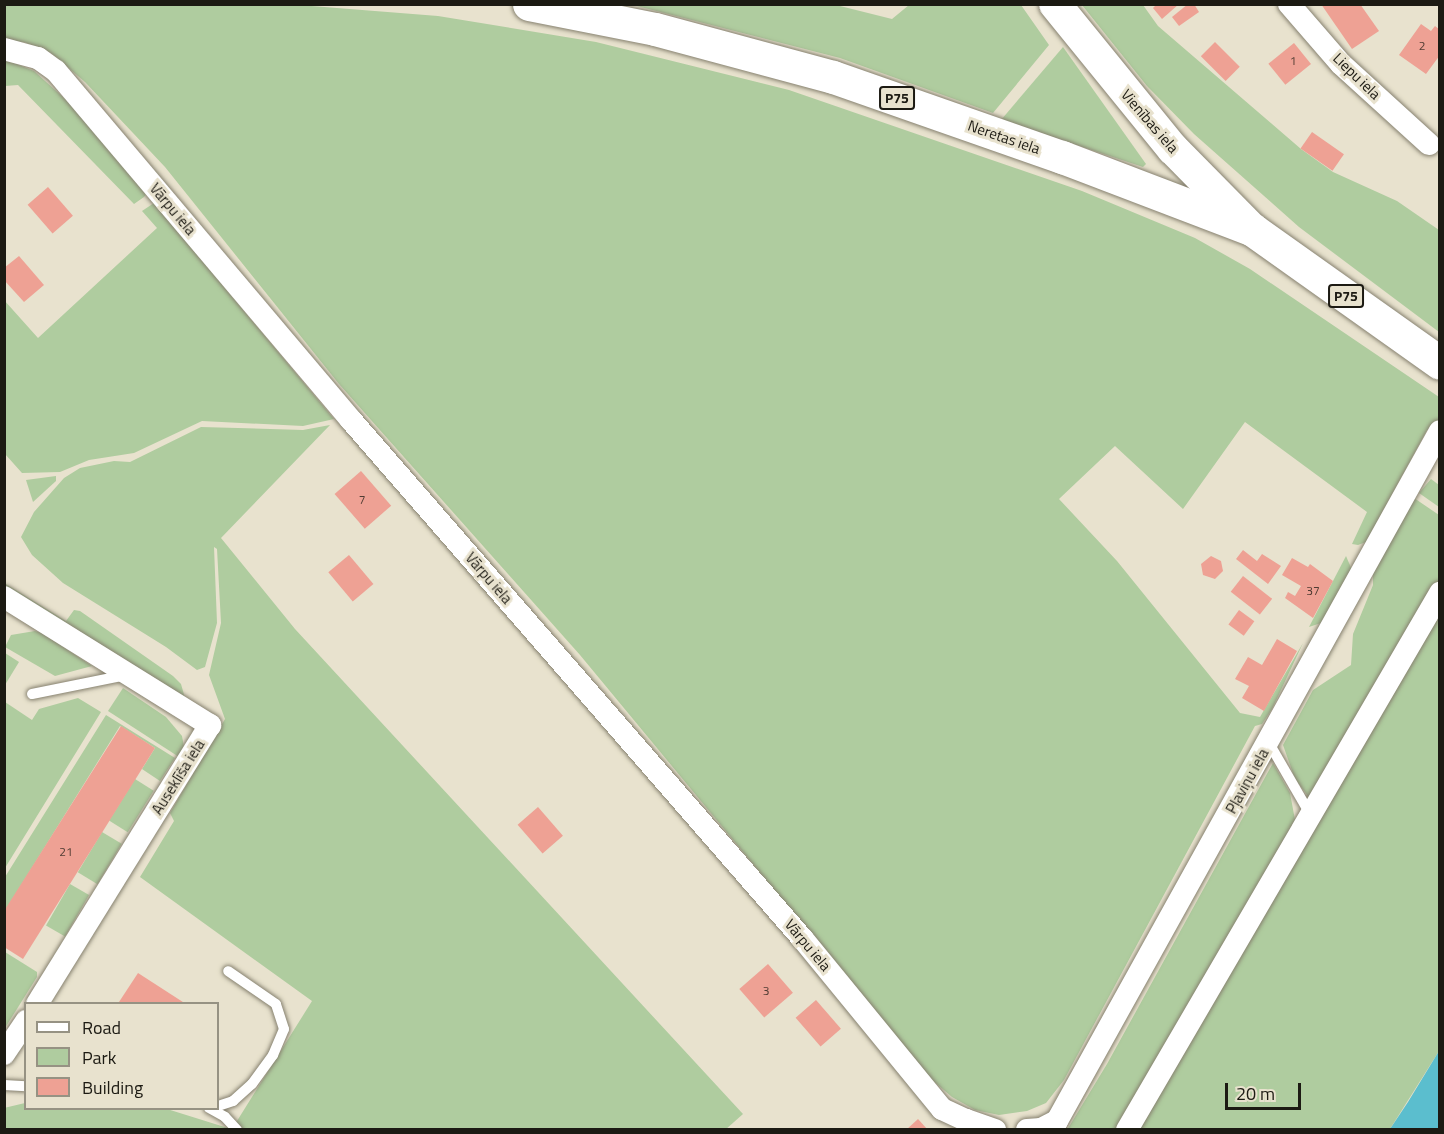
<!DOCTYPE html>
<meta charset="utf-8">
<style>
body{margin:0}
#map{position:relative;width:1444px;height:1134px;overflow:hidden;background:#e8e2ce;font-family:"Titillium Web",sans-serif}
div>[style]{position:absolute}
.green>*{inset:0;background:#afcc9f;transform-origin:0 0}
.water>*{inset:0;background:#5bbece}
.building>*{inset:0;background:#eea194;transform-origin:0 0}
.roads{filter:drop-shadow(0 0 2px #86816f) drop-shadow(0 0 2px #86816f)}
.lane>*{height:10px;margin:-5px;padding:0 5px;transform-origin:5px;border-radius:5px;background:#fff}
.street>*{height:22px;margin:-11px;padding:0 11px;transform-origin:11px;border-radius:11px;background:#fff}
.secondary>*{height:32px;margin:-16px;padding:0 16px;transform-origin:16px;border-radius:16px;background:#fff}
.primary>*{height:33px;margin:-16.5px;padding:0 16.5px;transform-origin:16.5px;border-radius:16.5px;background:#fff}
span{translate:-50% -50%;white-space:nowrap;text-align:center;line-height:1.15;-webkit-text-stroke:6px #e8e2ce;paint-order:stroke}
.number-label{font-size:12px;color:#503c33}
.number-label span{-webkit-text-stroke-width:0}
.shield-label span{padding:2px 4px;background:#e8e2ce;border:2px solid;border-radius:4px;-webkit-text-stroke-width:0}
.shield-label{font-size:14px;color:#1c1a13;font-weight:700}
.street-label{font-size:15px;color:#1c1a13}
.frame{position:absolute;inset:0;border:6px solid #1c1a13;pointer-events:none}
.legend{position:absolute;left:24px;top:1002px;width:195px;height:108px;box-sizing:border-box;background:#e8e2ce;border:2px solid #969283;margin:0;padding:8px 10px;list-style:none;font-size:18px;color:#1c1a13}
.legend li{display:flex;align-items:center;gap:12px;height:30px}
.legend b{width:30px;border:2px solid #969283}
.scale{position:absolute;left:1225px;top:1083px;width:76px;height:27px;box-sizing:border-box;border:3px solid #1c1a13;border-top:0;padding-left:8px;font-size:18px;line-height:21px;white-space:nowrap;color:#1c1a13;-webkit-text-stroke:4px #e8e2ce;paint-order:stroke}
</style>
<div id="map">
<div class="green">
<i style="clip-path:polygon(4px 5px,299px 5px,438px 16px,596px 42px,789px 90px,1082px 191px,1195px 238px,1250px 269px,1439px 397px,1439px 424px,1427px 430px,1366px 542px,1358px 545px,1352px 544px,1367px 512px,1245px 422px,1183px 509px,1115px 446px,1059px 499px,1117px 561px,1240px 713px,1260px 717px,1303px 643px,1272px 709px,1262px 724px,1255px 726px,1064px 1080px,1046px 1103px,1027px 1111px,999px 1115px,975px 1110px,952px 1097px,931px 1079px,580px 655px,339px 384px,165px 167px,85px 82px,51px 53px,24px 42px,5px 41px)"></i>
<i style="clip-path:polygon(633px 5px,836px 5px,892px 19px,909px 5px,1021px 5px,1049px 45px,993px 113px,840px 58px)"></i>
<i style="clip-path:polygon(1082px 5px,1143px 5px,1158px 26px,1301px 149px,1333px 172px,1397px 201px,1439px 230px,1439px 332px,1299px 227px,1194px 134px,1147px 86px)"></i>
<i style="clip-path:polygon(1063px 47px,1146px 164px,1143px 167px,1001px 120px)"></i>
<i style="clip-path:polygon(4px 59px,34px 71px,96px 127px,147px 193px,144px 197px,134px 204px,18px 85px,5px 86px)"></i>
<i style="clip-path:polygon(154px 203px,334px 419px,303px 426px,202px 421px,134px 453px,89px 460px,60px 472px,22px 473px,5px 454px,4px 300px,38px 338px,157px 228px,142px 211px)"></i>
<i style="clip-path:polygon(330px 425px,221px 538px,295px 629px,743px 1114px,725px 1130px,232px 1129px,312px 1001px,140px 877px,174px 821px,170px 813px,225px 719px,209px 675px,221px 623px,217px 549px,214px 547px,217px 623px,205px 667px,197px 670px,166px 647px,63px 583px,32px 555px,21px 537px,34px 512px,64px 478px,80px 468px,114px 461px,130px 462px,201px 427px,303px 430px)"></i>
<i style="clip-path:polygon(56px 476px,56px 481px,33px 502px,26px 480px)"></i>
<i style="clip-path:polygon(1431px 479px,1439px 485px,1439px 507px,1419px 493px)"></i>
<i style="clip-path:polygon(1414px 498px,1439px 515px,1439px 581px,1311px 800px,1295px 779px,1283px 745px,1313px 690px,1351px 665px,1353px 634px,1373px 585px,1373px 568px)"></i>
<i style="clip-path:polygon(1346px 556px,1352px 570px,1321px 623px,1309px 627px)"></i>
<i style="clip-path:polygon(6px 584px,66px 621px,74px 610px,80px 611px,173px 676px,181px 684px,185px 698px,5px 590px)"></i>
<i style="clip-path:polygon(1439px 612px,1439px 1051px,1390px 1129px,1135px 1130px)"></i>
<i style="clip-path:polygon(35px 631px,42px 633px,92px 666px,55px 676px,5px 647px,11px 635px)"></i>
<i style="clip-path:polygon(5px 653px,19px 662px,5px 685px)"></i>
<i style="clip-path:polygon(123px 688px,166px 717px,182px 736px,184px 747px,179px 757px,108px 711px)"></i>
<i style="clip-path:polygon(78px 698px,101px 712px,5px 868px,5px 702px,32px 720px,39px 709px)"></i>
<i style="clip-path:polygon(106px 715px,175px 758px,160px 781px,142px 769px,155px 748px,120px 726px,5px 911px,5px 877px)"></i>
<i style="clip-path:polygon(1273px 763px,1290px 793px,1295px 820px,1118px 1129px,1067px 1130px,1107px 1064px)"></i>
<i style="left:135px;top:779px;width:22px;height:49px;rotate:32deg"></i>
<i style="left:102px;top:832px;width:23px;height:47px;rotate:31deg"></i>
<i style="left:70px;top:884px;width:22px;height:48px;rotate:30deg"></i>
<i style="clip-path:polygon(5px 952px,37px 972px,37px 977px,5px 1028px)"></i>
<i style="clip-path:polygon(25px 1103px,26px 1108px,167px 1109px,231px 1129px,5px 1129px,4px 1108px)"></i>
</div>
<div class="water">
<i style="clip-path:polygon(1439px 1051px,1439px 1129px,1390px 1129px,1408px 1102px)"></i>
</div>
<div class="building">
<i style="clip-path:polygon(1157px 4px,1179px 4px,1162px 19px,1153px 8px)"></i>
<i style="clip-path:polygon(1188px 4px,1194px 4px,1199px 12px,1179px 26px,1172px 17px)"></i>
<i style="clip-path:polygon(1321px 4px,1360px 4px,1379px 31px,1352px 49px)"></i>
<i style="clip-path:polygon(1421px 24px,1431px 31px,1435px 26px,1440px 30px,1440px 55px,1426px 74px,1399px 55px)"></i>
<i style="left:1215px;top:42px;width:35px;height:20px;rotate:45deg"></i>
<i style="left:1294px;top:43px;width:27px;height:33px;rotate:51deg"></i>
<i style="left:1312px;top:132px;width:39px;height:20px;rotate:35deg"></i>
<i style="left:48px;top:187px;width:38px;height:27px;rotate:49deg"></i>
<i style="clip-path:polygon(19px 256px,44px 285px,24px 302px,4px 280px,4px 268px)"></i>
<i style="left:361px;top:471px;width:46px;height:35px;rotate:49deg"></i>
<i style="clip-path:polygon(1243px 550px,1257px 561px,1262px 554px,1281px 566px,1268px 584px,1236px 559px)"></i>
<i style="left:349px;top:555px;width:38px;height:27px;rotate:50deg"></i>
<i style="clip-path:polygon(1211px 556px,1221px 561px,1223px 571px,1215px 579px,1203px 575px,1201px 564px)"></i>
<i style="clip-path:polygon(1292px 558px,1308px 567px,1310px 564px,1333px 581px,1313px 618px,1285px 598px,1288px 592px,1295px 596px,1301px 586px,1282px 575px)"></i>
<i style="left:1243px;top:576px;width:37px;height:20px;rotate:38deg"></i>
<i style="left:1239px;top:610px;width:19px;height:18px;rotate:36deg"></i>
<i style="clip-path:polygon(1277px 639px,1297px 651px,1264px 711px,1242px 698px,1249px 686px,1235px 679px,1248px 657px,1262px 665px)"></i>
<i style="clip-path:polygon(121px 726px,155px 748px,23px 959px,4px 947px,4px 911px)"></i>
<i style="left:538px;top:807px;width:38px;height:27px;rotate:49deg"></i>
<i style="left:768px;top:964px;width:38px;height:38px;rotate:49deg"></i>
<i style="clip-path:polygon(138px 973px,186px 1004px,119px 1002px)"></i>
<i style="left:816px;top:1000px;width:38px;height:27px;rotate:49deg"></i>
<i style="clip-path:polygon(918px 1119px,928px 1130px,906px 1130px)"></i>
</div>
<div class="roads">
<div class="lane">
<i style="left:32px;top:694px;width:96px;rotate:-11.4deg"></i>
<i style="left:1269px;top:743px;width:82px;rotate:60deg"></i>
<i style="left:4px;top:1085px;width:22px;rotate:3deg"></i>
<i style="left:218px;top:1106px;width:16px;rotate:-18deg"></i>
<i style="left:233px;top:1101px;width:25px;rotate:-42deg"></i>
<i style="left:252px;top:1084px;width:36px;rotate:-54deg"></i>
<i style="left:273px;top:1055px;width:28px;rotate:-67deg"></i>
<i style="left:284px;top:1029px;width:26px;rotate:-108deg"></i>
<i style="left:276px;top:1004px;width:58px;rotate:-145.5deg"></i>
<i style="left:209px;top:1108px;width:18px;rotate:29deg"></i>
<i style="left:225px;top:1117px;width:18px;rotate:47deg"></i>
</div>
<div class="street">
<i style="left:1289px;top:4px;width:79px;rotate:49.1deg"></i>
<i style="left:1341px;top:64px;width:119px;rotate:42.3deg"></i>
<i style="left:4px;top:49px;width:35px;rotate:15deg"></i>
<i style="left:38px;top:58px;width:22px;rotate:36deg"></i>
<i style="left:56px;top:71px;width:457px;rotate:49.8deg"></i>
<i style="left:351px;top:420px;width:687px;rotate:48.96deg"></i>
<i style="left:802px;top:938px;width:221px;rotate:50.7deg"></i>
<i style="left:942px;top:1109px;width:26px;rotate:25deg"></i>
<i style="left:966px;top:1120px;width:13px;rotate:48deg"></i>
<i style="left:4px;top:597px;width:243px;rotate:31.9deg"></i>
<i style="left:210px;top:725px;width:328px;rotate:121.8deg"></i>
<i style="left:4px;top:1054px;width:40px;rotate:-56deg"></i>
<i style="left:966px;top:1120px;width:31px;rotate:19deg"></i>
<i style="left:1027px;top:1130px;width:14px;rotate:-4deg"></i>
<i style="left:1041px;top:1129px;width:18px;rotate:-27deg"></i>
<i style="left:1052px;top:1130px;width:799px;rotate:-60.97deg"></i>
<i style="left:1127px;top:1130px;width:622px;rotate:-59.76deg"></i>
</div>
<div class="secondary">
<i style="left:1055px;top:4px;width:187px;rotate:50.9deg"></i>
<i style="left:1173px;top:149px;width:114px;rotate:45.4deg"></i>
</div>
<div class="primary">
<i style="left:529px;top:4px;width:128px;rotate:11.2deg"></i>
<i style="left:655px;top:29px;width:184px;rotate:15.1deg"></i>
<i style="left:833px;top:77px;width:243px;rotate:19.3deg"></i>
<i style="left:1062px;top:157px;width:204px;rotate:20.9deg"></i>
<i style="left:1253px;top:230px;width:229px;rotate:35.4deg"></i>
</div>
</div>
<div class="number-label">
<span style="left:1422px;top:46px">2</span>
<span style="left:1293px;top:61px">1</span>
<span style="left:362px;top:500px">7</span>
<span style="left:1313px;top:591px">37</span>
<span style="left:66px;top:852px">21</span>
<span style="left:766px;top:991px">3</span>
</div>
<div class="shield-label">
<span style="left:897px;top:98px">P75</span>
<span style="left:1346px;top:296px">P75</span>
</div>
<div class="street-label">
<span style="left:1357px;top:76px;rotate:44deg">Liepu iela</span>
<span style="left:1150px;top:121px;rotate:49deg">Vienības iela</span>
<span style="left:1004px;top:137px;rotate:19deg">Neretas iela</span>
<span style="left:173px;top:209px;rotate:50deg">Vārpu iela</span>
<span style="left:489px;top:578px;rotate:49deg">Vārpu iela</span>
<span style="left:178px;top:777px;rotate:-58deg">Auseklīša iela</span>
<span style="left:1247px;top:781px;rotate:-61deg">Pļaviņu iela</span>
<span style="left:808px;top:945px;rotate:50deg">Vārpu iela</span>
</div>
<div class="frame"></div>
<ul class="legend">
<li><b style="height:8px;background:#fff"></b>Road</li>
<li><b style="height:16px;background:#afcc9f"></b>Park</li>
<li><b style="height:16px;background:#eea194"></b>Building</li>
</ul>
<div class="scale">20 m</div>
</div>
